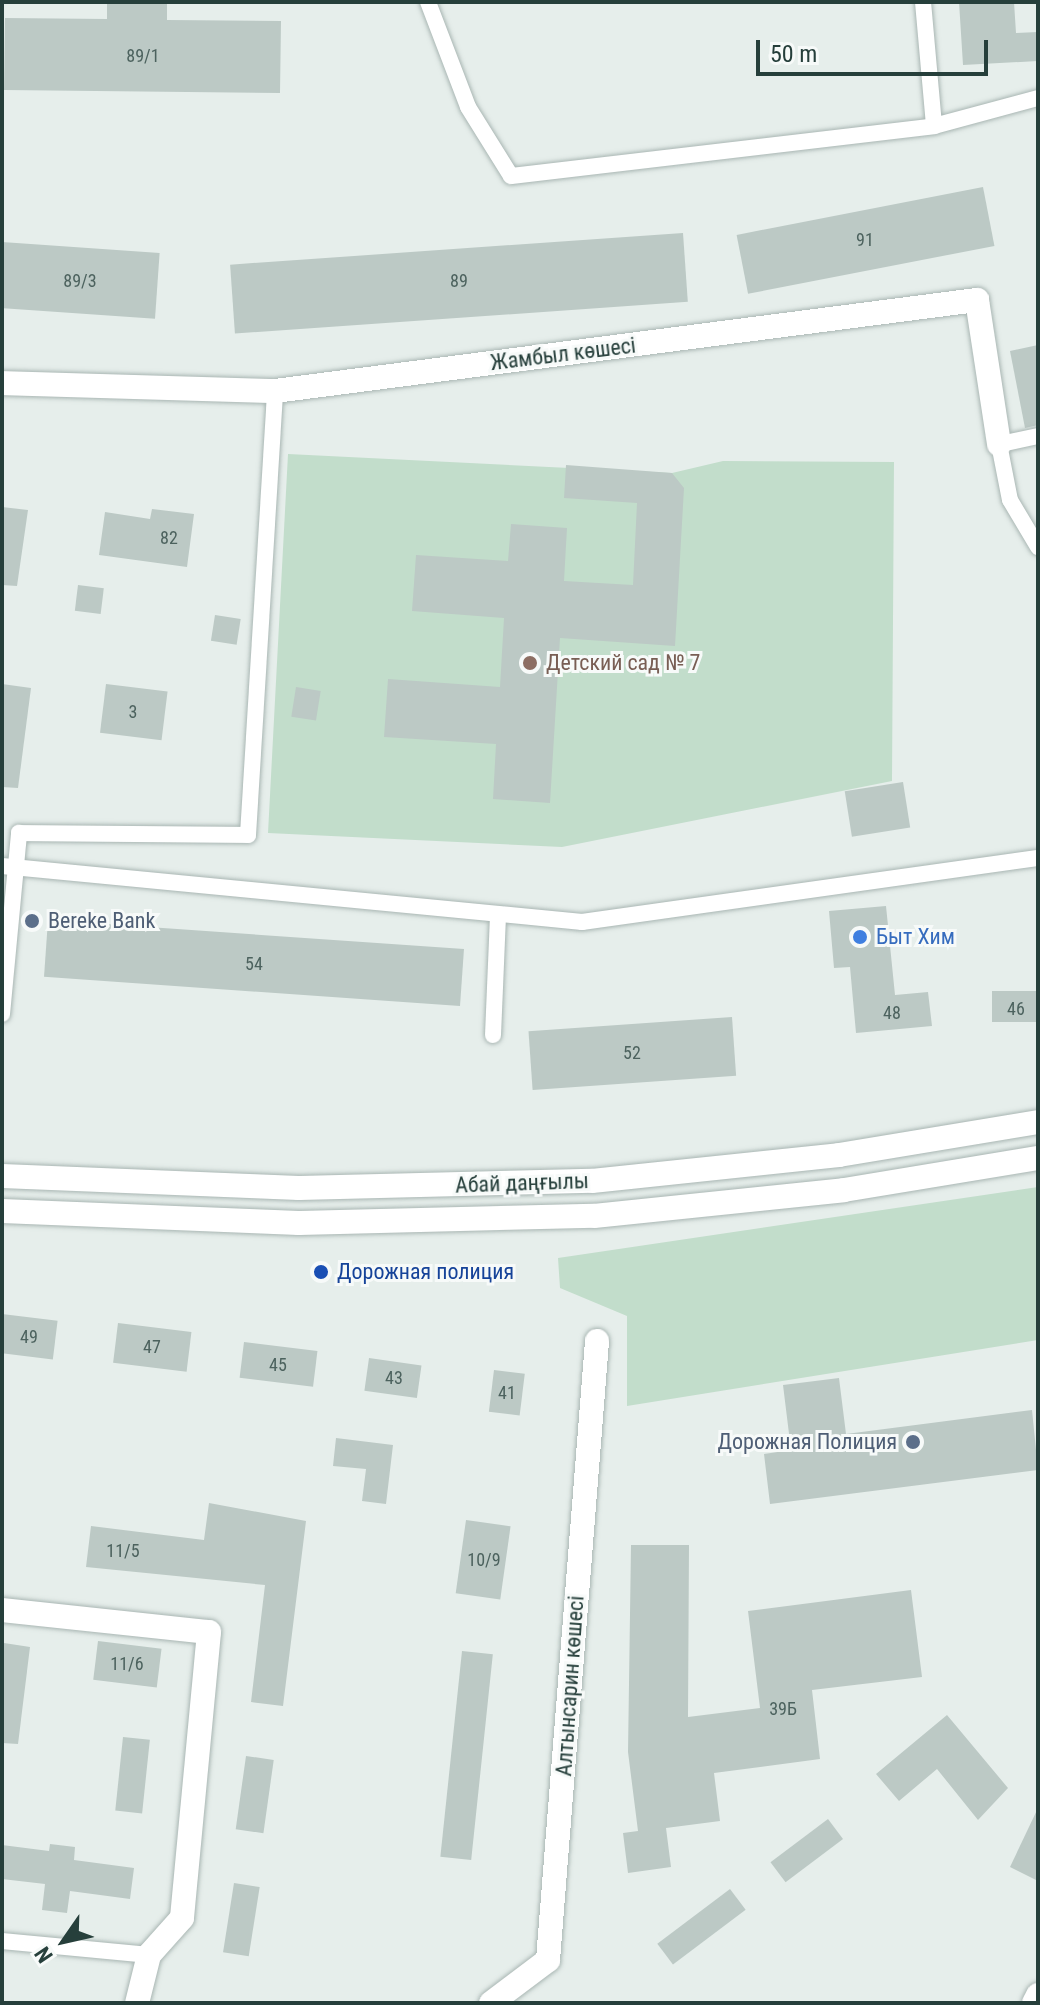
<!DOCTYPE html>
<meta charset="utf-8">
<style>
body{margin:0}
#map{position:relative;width:1040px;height:2005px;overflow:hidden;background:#e6eeeb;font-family:"Roboto Condensed",sans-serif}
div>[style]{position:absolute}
.green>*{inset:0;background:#c2ddcb}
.building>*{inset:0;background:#bcc9c5;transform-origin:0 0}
.roads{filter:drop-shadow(0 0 2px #a9b6b3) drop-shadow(0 0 2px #a9b6b3)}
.service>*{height:16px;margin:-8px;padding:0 8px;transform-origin:8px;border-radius:8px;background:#fff}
.minor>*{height:24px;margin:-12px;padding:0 12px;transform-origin:12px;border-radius:12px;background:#fff}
.secondary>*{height:24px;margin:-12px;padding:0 12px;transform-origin:12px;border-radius:12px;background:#fff}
.dots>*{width:22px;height:22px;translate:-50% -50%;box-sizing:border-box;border:4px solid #f7faf9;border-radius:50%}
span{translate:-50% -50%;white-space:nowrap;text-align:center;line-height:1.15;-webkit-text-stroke:6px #f7faf9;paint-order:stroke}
.number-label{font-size:18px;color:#4c625e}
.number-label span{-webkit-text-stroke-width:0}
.street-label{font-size:22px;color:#263f3b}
.education-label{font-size:22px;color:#785e54}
.left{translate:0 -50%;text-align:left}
.service-label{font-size:22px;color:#4e5e75}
.right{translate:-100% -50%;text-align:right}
.shop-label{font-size:22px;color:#366cbe}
.transit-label{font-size:22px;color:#164399}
.frame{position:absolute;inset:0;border:4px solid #263f3b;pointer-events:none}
.north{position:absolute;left:24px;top:1901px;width:80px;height:80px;-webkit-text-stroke:6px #f7faf9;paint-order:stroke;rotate:236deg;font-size:22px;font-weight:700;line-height:32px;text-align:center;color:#263f3b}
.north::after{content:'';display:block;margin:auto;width:28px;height:36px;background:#263f3b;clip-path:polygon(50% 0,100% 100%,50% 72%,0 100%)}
.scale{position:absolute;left:756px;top:40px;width:232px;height:36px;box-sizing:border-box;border:4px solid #263f3b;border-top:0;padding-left:10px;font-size:24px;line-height:28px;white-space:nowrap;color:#263f3b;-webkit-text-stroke:6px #f7faf9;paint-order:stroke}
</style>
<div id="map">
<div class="green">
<i style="clip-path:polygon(288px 454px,672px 473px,723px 461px,894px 462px,892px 781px,562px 847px,268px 833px)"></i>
<i style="clip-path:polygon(1038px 1187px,1038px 1340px,627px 1406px,627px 1316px,560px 1288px,558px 1258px)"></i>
</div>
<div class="building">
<i style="clip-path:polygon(107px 2px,167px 2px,167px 20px,281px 21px,280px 93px,4px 90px,5px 18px,107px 19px)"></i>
<i style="clip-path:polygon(959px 2px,1014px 2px,1016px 33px,1038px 32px,1038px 61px,963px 65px)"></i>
<i style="left:983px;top:187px;width:60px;height:251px;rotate:79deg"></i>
<i style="left:683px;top:233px;width:69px;height:454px;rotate:86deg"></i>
<i style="left:2px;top:242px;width:158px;height:66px;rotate:4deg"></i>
<i style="clip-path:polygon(1038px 345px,1038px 425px,1025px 428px,1010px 351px)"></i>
<i style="clip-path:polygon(566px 465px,672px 473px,684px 488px,675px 646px,560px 638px,550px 803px,493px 799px,496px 744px,384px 737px,388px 679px,500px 687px,504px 618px,412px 611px,416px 555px,508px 561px,511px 524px,567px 528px,564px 581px,633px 585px,637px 503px,564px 498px)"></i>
<i style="clip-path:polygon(2px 507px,28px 510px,17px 586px,2px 585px)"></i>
<i style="clip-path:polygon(152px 509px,194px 514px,187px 567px,99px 555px,105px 512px,150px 519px)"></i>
<i style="left:78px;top:585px;width:26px;height:26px;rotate:7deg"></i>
<i style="left:215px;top:615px;width:26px;height:26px;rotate:9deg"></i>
<i style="clip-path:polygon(2px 684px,31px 688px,18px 788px,2px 787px)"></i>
<i style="left:106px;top:684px;width:62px;height:49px;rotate:7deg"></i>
<i style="left:296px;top:687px;width:25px;height:30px;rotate:9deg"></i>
<i style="left:903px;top:782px;width:46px;height:59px;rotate:81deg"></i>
<i style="clip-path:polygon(886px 906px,895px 995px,928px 992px,932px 1026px,856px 1033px,850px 967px,834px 968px,829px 911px)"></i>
<i style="left:48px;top:920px;width:417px;height:57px;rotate:4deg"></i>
<i style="left:1038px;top:991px;width:31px;height:46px;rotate:90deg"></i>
<i style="left:732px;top:1017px;width:59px;height:204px;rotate:86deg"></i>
<i style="left:2px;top:1314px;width:56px;height:39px;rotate:7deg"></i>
<i style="left:118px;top:1323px;width:74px;height:40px;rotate:7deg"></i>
<i style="left:244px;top:1342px;width:74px;height:36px;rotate:7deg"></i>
<i style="left:369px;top:1358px;width:53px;height:33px;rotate:8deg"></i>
<i style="left:494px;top:1370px;width:31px;height:42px;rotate:7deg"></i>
<i style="clip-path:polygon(839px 1378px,846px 1434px,1032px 1410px,1038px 1470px,770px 1504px,764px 1454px,791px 1450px,783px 1385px)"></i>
<i style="clip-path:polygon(336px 1438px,393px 1445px,386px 1504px,362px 1501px,366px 1469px,333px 1466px)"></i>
<i style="clip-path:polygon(209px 1503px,306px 1521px,283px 1706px,251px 1702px,265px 1585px,86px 1567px,91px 1526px,204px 1540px)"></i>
<i style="left:466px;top:1520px;width:45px;height:74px;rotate:8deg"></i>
<i style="clip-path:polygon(631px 1545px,689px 1545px,688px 1717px,760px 1708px,748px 1611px,911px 1590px,922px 1677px,812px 1690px,820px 1759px,714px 1773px,720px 1821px,666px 1828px,671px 1867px,628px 1873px,623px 1833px,638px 1831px,628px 1752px)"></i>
<i style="left:98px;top:1641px;width:64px;height:39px;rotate:7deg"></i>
<i style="clip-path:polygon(4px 1643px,30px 1647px,18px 1744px,2px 1743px)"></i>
<i style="left:462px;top:1651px;width:31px;height:207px;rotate:6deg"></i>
<i style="clip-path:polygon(947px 1715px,1008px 1788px,978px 1820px,937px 1769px,899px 1801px,876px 1774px)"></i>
<i style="left:123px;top:1737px;width:27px;height:74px;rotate:6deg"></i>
<i style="left:246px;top:1756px;width:28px;height:74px;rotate:8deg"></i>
<i style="clip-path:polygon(1038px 1808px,1038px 1881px,1010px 1867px)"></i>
<i style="left:828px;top:1819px;width:25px;height:72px;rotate:53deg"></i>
<i style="clip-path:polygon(50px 1844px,75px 1847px,74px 1860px,134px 1868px,130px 1899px,70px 1891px,67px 1913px,42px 1910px,45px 1884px,2px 1879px,2px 1845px,49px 1851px)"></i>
<i style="left:234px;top:1883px;width:26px;height:70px;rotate:9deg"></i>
<i style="left:730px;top:1889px;width:26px;height:91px;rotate:53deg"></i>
</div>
<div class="roads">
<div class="service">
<i style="left:428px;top:2px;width:112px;rotate:69.1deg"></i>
<i style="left:468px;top:107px;width:81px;rotate:58.1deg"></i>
<i style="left:511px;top:176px;width:426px;rotate:-6.7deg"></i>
<i style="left:934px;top:126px;width:108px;rotate:-15.1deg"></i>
<i style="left:923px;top:2px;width:124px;rotate:84.9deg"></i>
<i style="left:1038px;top:436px;width:40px;rotate:168deg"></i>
<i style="left:999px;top:444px;width:57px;rotate:78.9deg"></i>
<i style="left:1010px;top:500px;width:55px;rotate:59.2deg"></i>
<i style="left:2px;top:866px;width:583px;rotate:5.51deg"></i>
<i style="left:582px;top:922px;width:460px;rotate:-8deg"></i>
<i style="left:2px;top:1014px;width:182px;rotate:-84.6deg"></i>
<i style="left:19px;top:833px;width:229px;rotate:0.5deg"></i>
<i style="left:248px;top:835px;width:445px;rotate:-86.5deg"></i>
<i style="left:493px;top:1035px;width:119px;rotate:-87.6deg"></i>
<i style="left:2px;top:1941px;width:148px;rotate:5.4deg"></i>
</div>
<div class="minor">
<i style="left:2px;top:383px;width:273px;rotate:1.7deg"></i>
<i style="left:275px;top:391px;width:708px;rotate:-7.39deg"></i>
<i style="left:977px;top:300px;width:146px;rotate:81.3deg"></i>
<i style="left:2px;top:1610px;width:208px;rotate:6.1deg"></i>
<i style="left:209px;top:1632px;width:287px;rotate:95.4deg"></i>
<i style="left:182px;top:1918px;width:50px;rotate:131.7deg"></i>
<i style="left:149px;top:1955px;width:49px;rotate:104deg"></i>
<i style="left:491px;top:2003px;width:71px;rotate:-37deg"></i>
<i style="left:548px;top:1960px;width:621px;rotate:-85.47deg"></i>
<i style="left:1034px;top:2003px;width:9px;rotate:-63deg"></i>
</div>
<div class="secondary">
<i style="left:2px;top:1176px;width:297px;rotate:2.3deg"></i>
<i style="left:299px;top:1188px;width:293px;rotate:-1.4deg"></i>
<i style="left:592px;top:1181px;width:248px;rotate:-6deg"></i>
<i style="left:839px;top:1155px;width:202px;rotate:-9.4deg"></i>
<i style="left:2px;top:1211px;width:297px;rotate:2.3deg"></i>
<i style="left:299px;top:1223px;width:295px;rotate:-1.4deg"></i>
<i style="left:594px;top:1216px;width:251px;rotate:-5.9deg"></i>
<i style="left:844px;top:1190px;width:197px;rotate:-9.4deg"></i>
</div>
</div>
<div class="dots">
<i style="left:530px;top:663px;background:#8d6e63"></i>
<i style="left:32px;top:921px;background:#5c6f8a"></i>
<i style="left:860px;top:937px;background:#3f7fe0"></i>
<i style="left:321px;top:1272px;background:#1a4fb4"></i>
<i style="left:913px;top:1442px;background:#5c6f8a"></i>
</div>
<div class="number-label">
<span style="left:143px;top:56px">89/1</span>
<span style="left:865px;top:240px">91</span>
<span style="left:80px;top:281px">89/3</span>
<span style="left:459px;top:281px">89</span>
<span style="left:169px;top:538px">82</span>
<span style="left:133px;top:712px">3</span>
<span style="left:254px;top:964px">54</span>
<span style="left:1016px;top:1009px">46</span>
<span style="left:892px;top:1013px">48</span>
<span style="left:632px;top:1053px">52</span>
<span style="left:29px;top:1337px">49</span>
<span style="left:152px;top:1347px">47</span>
<span style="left:278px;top:1365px">45</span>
<span style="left:394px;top:1378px">43</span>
<span style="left:507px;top:1393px">41</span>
<span style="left:123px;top:1551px">11/5</span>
<span style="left:484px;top:1560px">10/9</span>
<span style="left:127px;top:1664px">11/6</span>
<span style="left:783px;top:1709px">39Б</span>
</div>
<div class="street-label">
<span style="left:563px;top:354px;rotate:-7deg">Жамбыл көшесі</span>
<span style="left:522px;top:1183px;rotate:-2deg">Абай даңғылы</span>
<span style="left:570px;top:1686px;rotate:-86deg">Алтынсарин көшесі</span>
</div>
<div class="education-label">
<span class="left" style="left:546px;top:663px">Детский сад № 7</span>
</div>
<div class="service-label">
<span class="left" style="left:48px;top:921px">Bereke Bank</span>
<span class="right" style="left:897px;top:1442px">Дорожная Полиция</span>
</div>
<div class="shop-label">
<span class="left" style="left:876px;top:937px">Быт Хим</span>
</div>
<div class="transit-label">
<span class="left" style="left:337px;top:1272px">Дорожная полиция</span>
</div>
<div class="frame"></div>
<div class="north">N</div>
<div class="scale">50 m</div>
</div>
